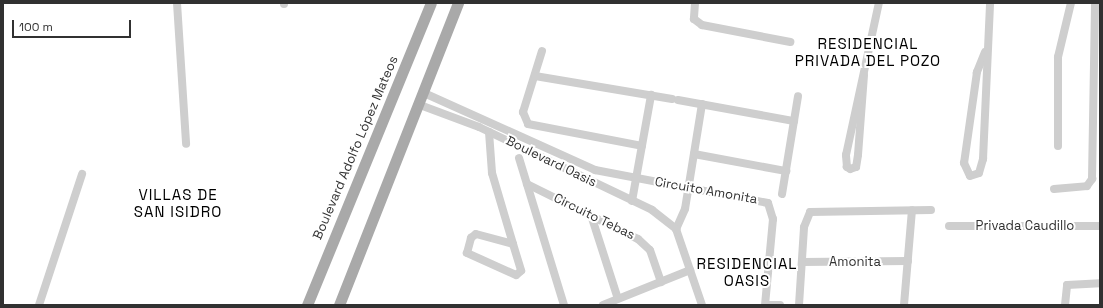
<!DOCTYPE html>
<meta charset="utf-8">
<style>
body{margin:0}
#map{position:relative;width:1103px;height:308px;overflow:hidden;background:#fff;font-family:"Space Grotesk",sans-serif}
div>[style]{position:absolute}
.minor>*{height:8px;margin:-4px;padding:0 4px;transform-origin:4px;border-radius:4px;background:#cecece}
.major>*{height:11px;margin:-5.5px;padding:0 5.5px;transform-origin:5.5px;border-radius:5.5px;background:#a9a9a9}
span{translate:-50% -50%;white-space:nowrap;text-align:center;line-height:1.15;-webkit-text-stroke:4px #fff;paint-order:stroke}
.street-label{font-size:13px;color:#313131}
.quarter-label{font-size:15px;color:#000;letter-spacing:1px}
.frame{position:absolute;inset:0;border:4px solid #313131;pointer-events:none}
.scale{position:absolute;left:12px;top:20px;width:119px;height:18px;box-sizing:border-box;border:2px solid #313131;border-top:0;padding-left:5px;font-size:12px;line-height:14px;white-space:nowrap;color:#313131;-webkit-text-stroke:3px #fff;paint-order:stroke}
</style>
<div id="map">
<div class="minor">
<i style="left:177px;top:3px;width:141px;rotate:86.3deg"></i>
<i style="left:284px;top:3px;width:1px;rotate:90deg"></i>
<i style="left:695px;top:3px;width:16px;rotate:94deg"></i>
<i style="left:694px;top:19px;width:10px;rotate:37deg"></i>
<i style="left:702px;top:25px;width:90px;rotate:10.9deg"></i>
<i style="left:542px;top:51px;width:64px;rotate:107.3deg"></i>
<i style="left:523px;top:112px;width:13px;rotate:67deg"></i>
<i style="left:528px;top:124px;width:116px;rotate:10.9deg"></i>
<i style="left:985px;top:52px;width:22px;rotate:112deg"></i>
<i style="left:977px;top:72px;width:92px;rotate:98.1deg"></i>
<i style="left:964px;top:163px;width:14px;rotate:65deg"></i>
<i style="left:970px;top:176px;width:9px;rotate:-18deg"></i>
<i style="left:979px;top:173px;width:15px;rotate:-74deg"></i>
<i style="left:983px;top:159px;width:156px;rotate:-87.4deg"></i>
<i style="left:864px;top:75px;width:80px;rotate:94.3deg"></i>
<i style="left:858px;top:155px;width:12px;rotate:99deg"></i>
<i style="left:856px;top:167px;width:6px;rotate:162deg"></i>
<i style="left:850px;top:169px;width:4px;rotate:-146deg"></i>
<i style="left:847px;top:167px;width:12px;rotate:-95deg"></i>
<i style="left:846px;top:155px;width:156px;rotate:-77.8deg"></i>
<i style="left:535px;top:76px;width:139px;rotate:9.5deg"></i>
<i style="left:424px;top:93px;width:188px;rotate:24.2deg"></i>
<i style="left:595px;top:170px;width:176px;rotate:10.8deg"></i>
<i style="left:768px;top:203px;width:17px;rotate:73deg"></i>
<i style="left:773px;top:219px;width:86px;rotate:95.3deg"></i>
<i style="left:678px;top:100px;width:118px;rotate:10.3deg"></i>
<i style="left:702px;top:104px;width:106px;rotate:99.2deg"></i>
<i style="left:685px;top:209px;width:22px;rotate:114deg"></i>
<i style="left:676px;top:229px;width:80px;rotate:71.1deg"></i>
<i style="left:420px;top:105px;width:63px;rotate:20.4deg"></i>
<i style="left:479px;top:127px;width:192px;rotate:25.6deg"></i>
<i style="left:652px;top:210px;width:31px;rotate:38deg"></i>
<i style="left:489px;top:132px;width:41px;rotate:85.8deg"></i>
<i style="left:492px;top:173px;width:74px;rotate:73.5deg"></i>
<i style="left:513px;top:244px;width:28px;rotate:73deg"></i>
<i style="left:521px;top:271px;width:6px;rotate:141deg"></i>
<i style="left:516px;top:275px;width:54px;rotate:-155.8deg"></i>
<i style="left:467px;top:253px;width:16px;rotate:-75deg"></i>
<i style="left:471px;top:238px;width:6px;rotate:-39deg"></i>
<i style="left:476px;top:234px;width:38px;rotate:15deg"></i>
<i style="left:1058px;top:146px;width:89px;rotate:-90deg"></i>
<i style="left:1058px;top:57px;width:56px;rotate:-76.5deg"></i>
<i style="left:694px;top:154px;width:94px;rotate:10.5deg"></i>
<i style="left:519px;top:158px;width:154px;rotate:73deg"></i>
<i style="left:527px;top:184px;width:124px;rotate:26.4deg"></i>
<i style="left:638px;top:239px;width:16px;rotate:43deg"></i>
<i style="left:650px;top:250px;width:34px;rotate:71deg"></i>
<i style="left:1054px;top:189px;width:33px;rotate:-5deg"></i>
<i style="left:1087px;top:186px;width:9px;rotate:-54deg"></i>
<i style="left:1092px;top:179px;width:176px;rotate:-89deg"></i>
<i style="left:782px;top:194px;width:99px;rotate:-80.7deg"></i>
<i style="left:632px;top:201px;width:108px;rotate:-79.8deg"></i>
<i style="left:591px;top:215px;width:88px;rotate:72.2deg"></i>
<i style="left:949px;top:226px;width:151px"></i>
<i style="left:802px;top:262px;width:106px;rotate:-0.5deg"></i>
<i style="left:39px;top:305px;width:138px;rotate:-71.8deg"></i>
<i style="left:603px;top:305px;width:94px;rotate:-21.9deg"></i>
<i style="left:766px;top:305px;width:14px"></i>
<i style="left:799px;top:305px;width:78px;rotate:-86.3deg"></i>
<i style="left:804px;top:227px;width:16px;rotate:-68deg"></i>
<i style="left:810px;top:212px;width:121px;rotate:-0.9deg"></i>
<i style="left:904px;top:305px;width:95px;rotate:-85.2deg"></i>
<i style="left:1065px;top:305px;width:20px;rotate:-84deg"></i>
<i style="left:1067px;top:285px;width:33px;rotate:-3deg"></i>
</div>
<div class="major">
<i style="left:307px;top:305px;width:326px;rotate:-67.7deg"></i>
<i style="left:339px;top:305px;width:325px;rotate:-68.5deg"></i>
</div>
<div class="street-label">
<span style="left:356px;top:148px;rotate:-67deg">Boulevard Adolfo López Mateos</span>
<span style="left:551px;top:162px;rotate:26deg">Boulevard Oasis</span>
<span style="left:706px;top:191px;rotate:10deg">Circuito Amonita</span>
<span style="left:594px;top:217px;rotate:26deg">Circuito Tebas</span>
<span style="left:1025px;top:226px">Privada Caudillo</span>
<span style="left:855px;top:262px">Amonita</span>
</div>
<div class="quarter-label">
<span style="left:868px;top:52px">RESIDENCIAL<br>PRIVADA DEL POZO</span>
<span style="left:178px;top:203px">VILLAS DE<br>SAN ISIDRO</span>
<span style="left:747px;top:272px">RESIDENCIAL<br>OASIS</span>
</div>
<div class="frame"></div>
<div class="scale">100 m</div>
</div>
